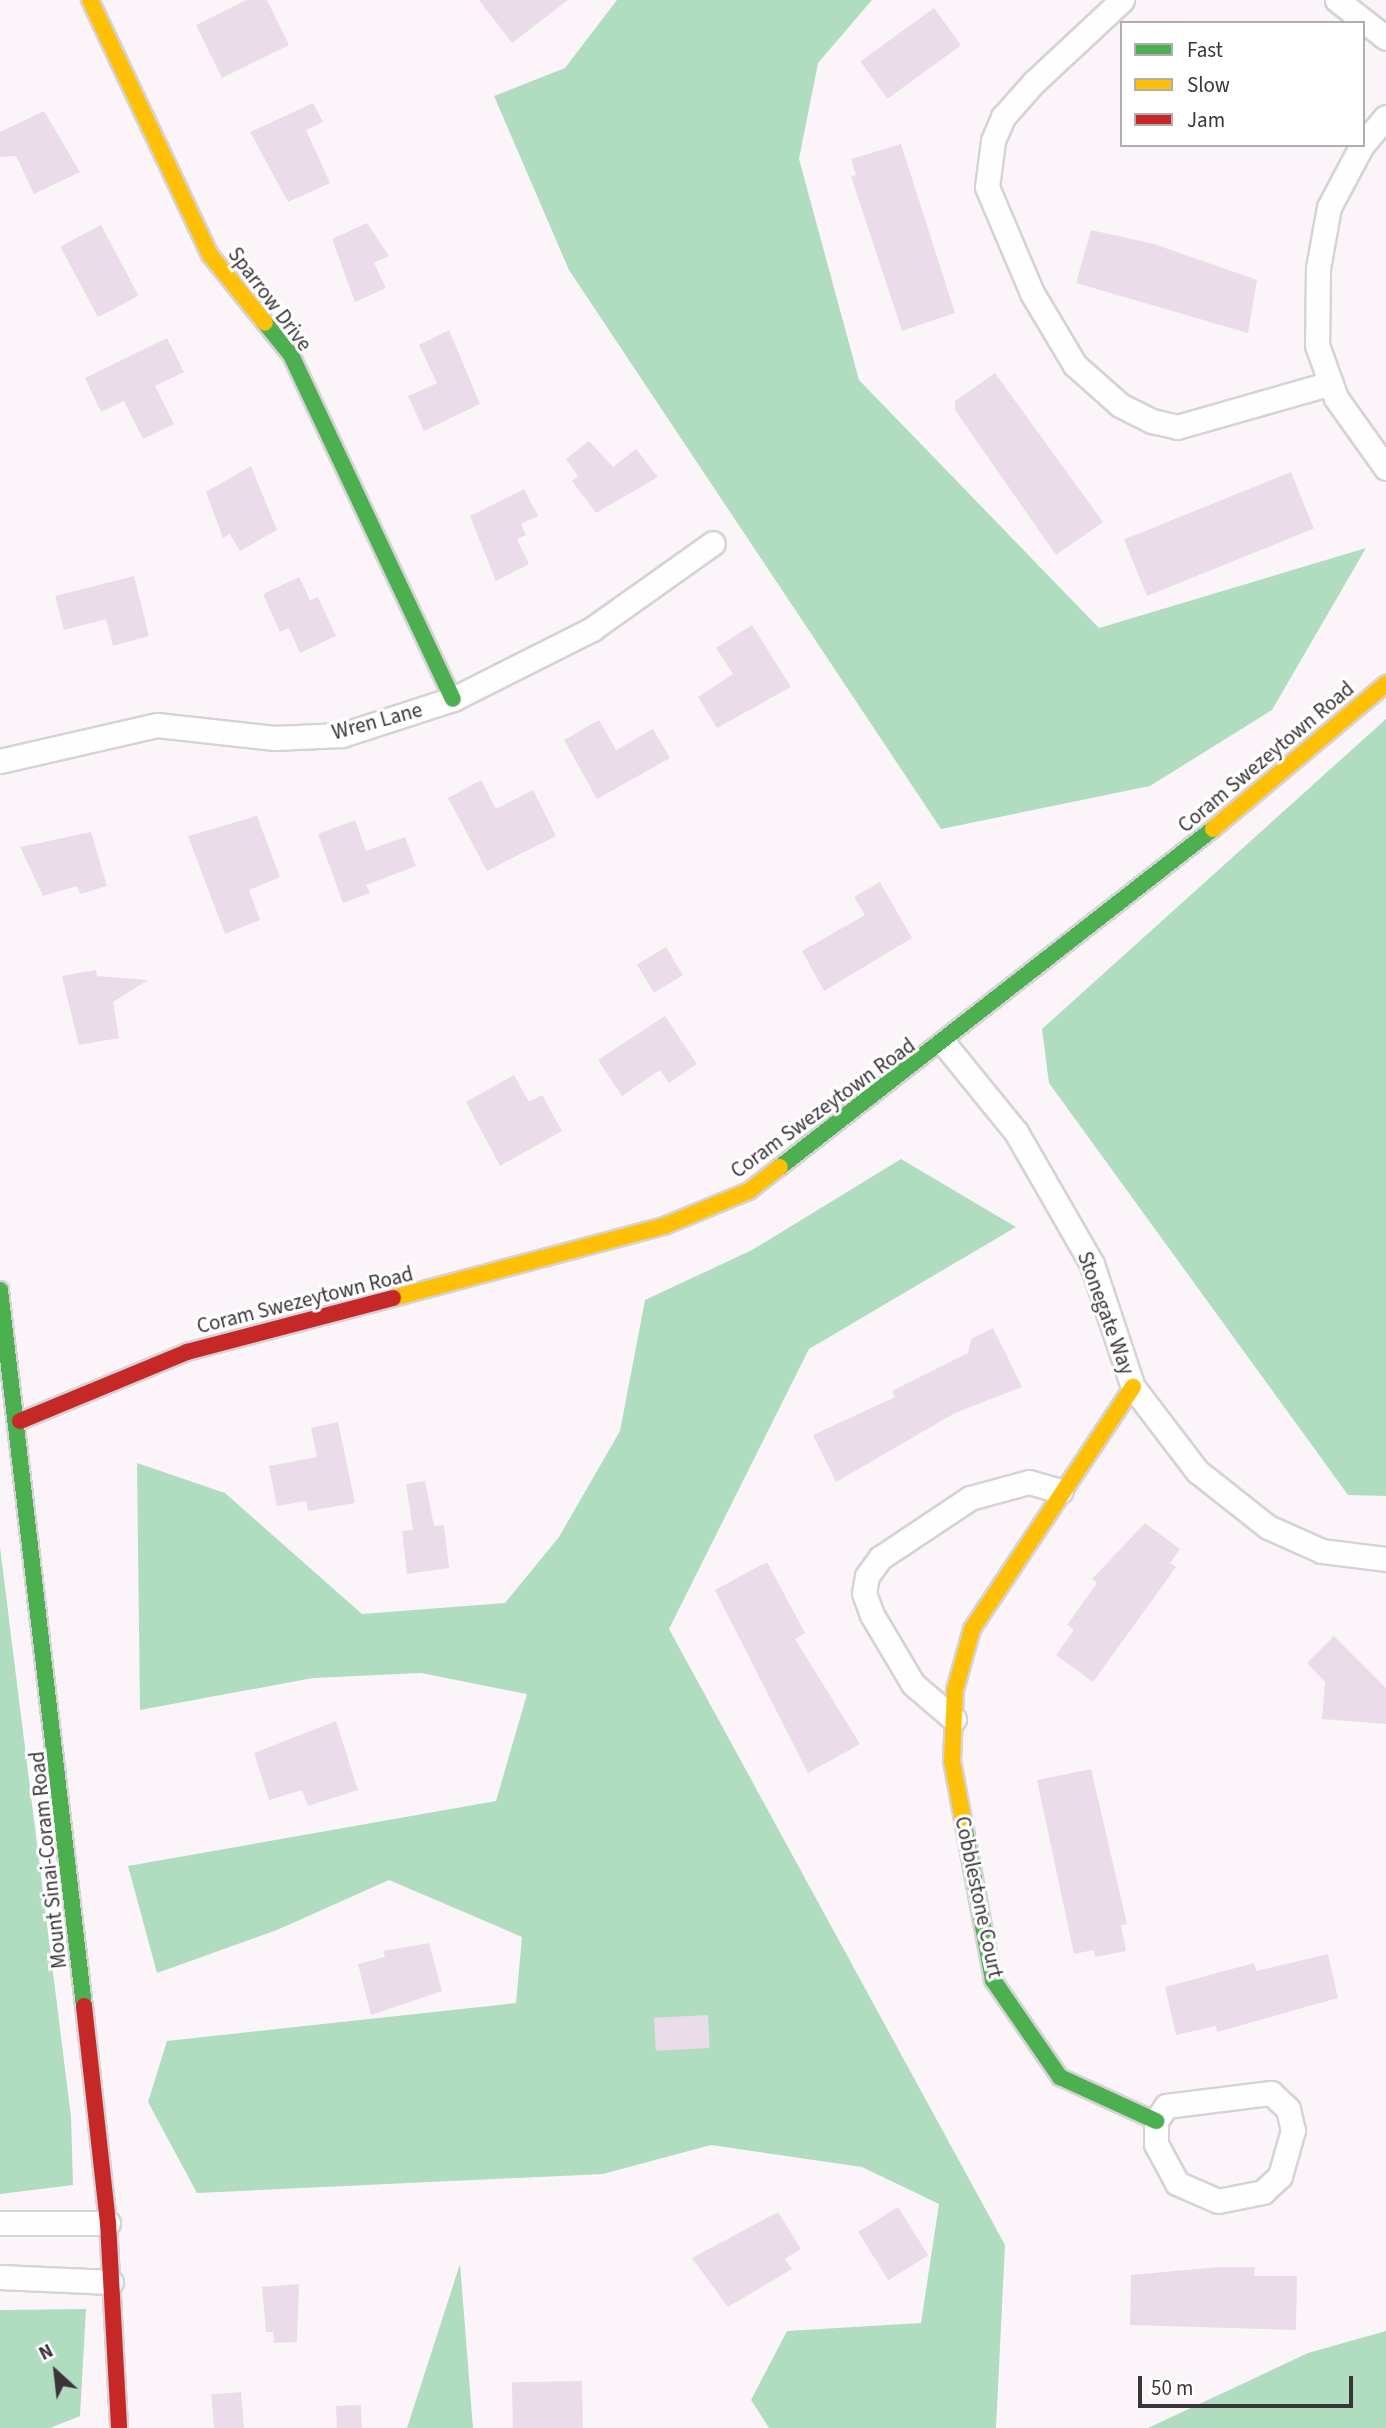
<!DOCTYPE html>
<style>
body{margin:0}
#map{position:relative;width:1386px;height:2428px;overflow:hidden;background:#fbf5fa;font-family:"Source Sans 3",sans-serif}
div>[style]{position:absolute}
[style*='--x']{left:calc(var(--x)*1px);top:calc(var(--y)*1px);width:calc(var(--w)*1px);rotate:calc(var(--a)*1deg)}
.forest>*{inset:0;background:#b0dcc0}
.building>*{inset:0;background:#eadde9;transform-origin:0 0}
.roads{filter:drop-shadow(2px 0 #d6d2d5) drop-shadow(-2px 0 #d6d2d5) drop-shadow(0 2px #d6d2d5) drop-shadow(0 -2px #d6d2d5)}
.street>*{height:23px;margin:-11.5px;padding:0 11.5px;transform-origin:11.5px;border-radius:11.5px;background:#fefefe}
.fast>*{height:16px;margin:-8px;padding:0 8px;transform-origin:8px;border-radius:8px;background:#4caf50}
.slow>*{height:16px;margin:-8px;padding:0 8px;transform-origin:8px;border-radius:8px;background:#ffc107}
.jam>*{height:16px;margin:-8px;padding:0 8px;transform-origin:8px;border-radius:8px;background:#c62828}
span{translate:-50% -50%;white-space:nowrap;text-align:center;line-height:1.15;-webkit-text-stroke:6px #fff;paint-order:stroke}
.street-label{font-size:21px;color:#393539}
.legend{position:absolute;left:1120px;top:21px;width:245px;height:126px;box-sizing:border-box;background:#fff;border:2px solid #b0aeb0;margin:0;padding:9px 12px;list-style:none;font-size:21px;color:#393539}
.legend li{display:flex;align-items:center;gap:14px;height:35px}
.legend b{width:35px;border:2px solid #b0aeb0}
.north{position:absolute;left:21px;top:2337px;width:70px;height:70px;-webkit-text-stroke:5px #fff;paint-order:stroke;rotate:333deg;font-size:19px;font-weight:700;line-height:28px;text-align:center;color:#393539}
.north::after{content:'';display:block;margin:auto;width:24px;height:32px;background:#393539;clip-path:polygon(50% 0,100% 100%,50% 72%,0 100%)}
.scale{position:absolute;left:1138px;top:2376px;width:215px;height:32px;box-sizing:border-box;border:4px solid #393539;border-top:0;padding-left:9px;font-size:21px;line-height:24px;white-space:nowrap;color:#393539;-webkit-text-stroke:5px #fff;paint-order:stroke}
</style>
<div id="map">
<div class="forest">
<i style="clip-path:polygon(617px 0,872px 0,818px 63px,799px 159px,859px 380px,1099px 628px,1366px 548px,1272px 710px,1150px 786px,941px 829px,569px 270px,494px 96px,565px 68px)"></i>
<i style="clip-path:polygon(1386px 719px,1386px 1496px,1348px 1495px,1049px 1083px,1042px 1029px)"></i>
<i style="clip-path:polygon(901px 1159px,1016px 1227px,809px 1349px,669px 1629px,1005px 2245px,996px 2428px,769px 2428px,751px 2400px,787px 2331px,921px 2323px,939px 2204px,862px 2167px,711px 2145px,603px 2174px,197px 2193px,148px 2102px,167px 2041px,516px 2003px,522px 1937px,389px 1880px,277px 1930px,157px 1973px,128px 1866px,496px 1801px,527px 1694px,421px 1673px,313px 1678px,140px 1710px,137px 1463px,225px 1493px,362px 1614px,505px 1603px,559px 1537px,620px 1431px,645px 1300px,752px 1250px)"></i>
<i style="clip-path:polygon(0 1547px,71px 2117px,73px 2185px,0 2194px)"></i>
<i style="clip-path:polygon(460px 2264px,473px 2428px,407px 2428px)"></i>
<i style="clip-path:polygon(86px 2309px,80px 2416px,50px 2428px,0 2428px,0 2310px)"></i>
<i style="clip-path:polygon(1386px 2331px,1386px 2428px,1148px 2428px,1308px 2353px)"></i>
</div>
<div class="building">
<i style="clip-path:polygon(246px 0,267px 0,289px 45px,222px 78px,196px 25px)"></i>
<i style="clip-path:polygon(479px 0,568px 0,512px 43px)"></i>
<i style="left:934px;top:8px;width:46px;height:91px;rotate:54deg"></i>
<i style="clip-path:polygon(313px 103px,323px 122px,306px 130px,330px 183px,288px 202px,250px 132px)"></i>
<i style="clip-path:polygon(44px 111px,80px 172px,34px 194px,16px 156px,0 157px,0 132px)"></i>
<i style="clip-path:polygon(901px 144px,955px 313px,902px 331px,851px 176px,856px 175px,851px 159px)"></i>
<i style="clip-path:polygon(367px 223px,389px 256px,374px 263px,386px 288px,355px 302px,332px 239px)"></i>
<i style="left:101px;top:225px;width:80px;height:46px;rotate:62deg"></i>
<i style="clip-path:polygon(1091px 230px,1154px 244px,1257px 280px,1248px 333px,1076px 283px)"></i>
<i style="clip-path:polygon(449px 330px,480px 404px,424px 431px,408px 396px,437px 383px,419px 345px)"></i>
<i style="clip-path:polygon(167px 338px,184px 372px,155px 386px,174px 424px,143px 439px,124px 401px,101px 412px,85px 378px)"></i>
<i style="clip-path:polygon(995px 373px,1103px 522px,1056px 555px,955px 410px,955px 401px)"></i>
<i style="clip-path:polygon(589px 441px,613px 467px,636px 449px,658px 477px,596px 513px,572px 481px,578px 476px,566px 459px)"></i>
<i style="clip-path:polygon(251px 466px,277px 530px,240px 551px,230px 534px,223px 538px,206px 492px)"></i>
<i style="left:1291px;top:472px;width:61px;height:180px;rotate:68deg"></i>
<i style="clip-path:polygon(524px 489px,538px 516px,521px 524px,526px 535px,517px 539px,529px 564px,496px 581px,470px 516px)"></i>
<i style="clip-path:polygon(134px 576px,149px 636px,113px 646px,106px 619px,64px 630px,55px 596px)"></i>
<i style="clip-path:polygon(299px 577px,310px 600px,318px 597px,336px 636px,300px 653px,289px 628px,280px 632px,263px 594px)"></i>
<i style="clip-path:polygon(752px 625px,791px 687px,717px 728px,698px 697px,733px 674px,716px 648px)"></i>
<i style="clip-path:polygon(599px 720px,616px 750px,653px 729px,670px 758px,597px 799px,564px 740px)"></i>
<i style="clip-path:polygon(481px 780px,496px 809px,533px 790px,556px 836px,487px 871px,448px 798px)"></i>
<i style="clip-path:polygon(257px 816px,280px 877px,249px 890px,260px 920px,225px 934px,188px 836px)"></i>
<i style="clip-path:polygon(355px 820px,366px 851px,405px 837px,416px 866px,366px 885px,370px 893px,343px 903px,318px 834px)"></i>
<i style="clip-path:polygon(91px 832px,107px 886px,80px 894px,77px 886px,43px 896px,20px 847px)"></i>
<i style="clip-path:polygon(880px 882px,912px 938px,824px 991px,802px 951px,865px 915px,854px 897px)"></i>
<i style="left:666px;top:947px;width:33px;height:34px;rotate:59deg"></i>
<i style="clip-path:polygon(96px 970px,97px 976px,148px 980px,113px 1002px,119px 1038px,79px 1045px,62px 976px)"></i>
<i style="clip-path:polygon(665px 1016px,697px 1064px,669px 1083px,660px 1070px,622px 1096px,598px 1060px)"></i>
<i style="clip-path:polygon(514px 1075px,529px 1102px,542px 1095px,562px 1131px,500px 1166px,466px 1102px)"></i>
<i style="clip-path:polygon(993px 1328px,1022px 1387px,955px 1413px,836px 1482px,813px 1435px,895px 1397px,892px 1391px,968px 1353px,971px 1339px)"></i>
<i style="clip-path:polygon(338px 1422px,355px 1503px,308px 1511px,306px 1501px,277px 1506px,269px 1466px,317px 1457px,311px 1428px)"></i>
<i style="clip-path:polygon(425px 1481px,434px 1526px,444px 1525px,449px 1568px,407px 1574px,402px 1531px,413px 1530px,406px 1484px)"></i>
<i style="clip-path:polygon(1145px 1523px,1180px 1549px,1170px 1563px,1176px 1567px,1093px 1682px,1056px 1655px,1074px 1630px,1067px 1625px,1097px 1583px,1092px 1579px)"></i>
<i style="clip-path:polygon(767px 1562px,805px 1633px,795px 1639px,860px 1744px,808px 1773px,715px 1590px)"></i>
<i style="clip-path:polygon(1334px 1636px,1386px 1688px,1386px 1724px,1322px 1719px,1325px 1682px,1307px 1663px)"></i>
<i style="clip-path:polygon(336px 1721px,358px 1790px,308px 1806px,302px 1790px,269px 1800px,254px 1753px)"></i>
<i style="clip-path:polygon(1091px 1769px,1127px 1924px,1121px 1925px,1126px 1951px,1095px 1957px,1094px 1950px,1074px 1954px,1037px 1780px)"></i>
<i style="clip-path:polygon(429px 1943px,442px 1991px,371px 2015px,358px 1964px,385px 1957px,383px 1951px)"></i>
<i style="clip-path:polygon(1328px 1954px,1338px 1998px,1217px 2032px,1216px 2026px,1176px 2035px,1165px 1987px,1254px 1963px,1256px 1971px)"></i>
<i style="left:708px;top:2015px;width:33px;height:54px;rotate:87deg"></i>
<i style="left:898px;top:2207px;width:57px;height:47px;rotate:58deg"></i>
<i style="clip-path:polygon(778px 2212px,801px 2249px,785px 2259px,792px 2269px,728px 2307px,692px 2258px)"></i>
<i style="clip-path:polygon(1219px 2267px,1255px 2267px,1254px 2276px,1297px 2276px,1296px 2330px,1130px 2325px,1131px 2275px)"></i>
<i style="clip-path:polygon(299px 2284px,297px 2342px,274px 2343px,273px 2332px,266px 2332px,262px 2287px)"></i>
<i style="left:582px;top:2381px;width:47px;height:70px;rotate:89deg"></i>
<i style="left:241px;top:2392px;width:36px;height:30px;rotate:85deg"></i>
<i style="left:361px;top:2405px;width:23px;height:25px;rotate:88deg"></i>
</div>
<div class="roads">
<div class="street">
<i style="--x:1122;--y:0;--w:120;--a:137"></i>
<i style="--x:1034;--y:82;--w:47;--a:131.5"></i>
<i style="--x:1003;--y:117;--w:26;--a:113"></i>
<i style="--x:993;--y:141;--w:46;--a:97.4"></i>
<i style="--x:987;--y:187;--w:115;--a:67"></i>
<i style="--x:1032;--y:293;--w:84;--a:59.2"></i>
<i style="--x:1075;--y:365;--w:60;--a:41.6"></i>
<i style="--x:1120;--y:405;--w:36;--a:27"></i>
<i style="--x:1152;--y:421;--w:26;--a:13"></i>
<i style="--x:1177;--y:427;--w:160;--a:-15.9"></i>
<i style="--x:1337;--y:0;--w:62;--a:37.8"></i>
<i style="--x:1363;--y:144;--w:35;--a:-50"></i>
<i style="--x:1362;--y:145;--w:70;--a:118"></i>
<i style="--x:1329;--y:207;--w:62;--a:100.2"></i>
<i style="--x:1318;--y:268;--w:77;--a:90.7"></i>
<i style="--x:1317;--y:345;--w:56;--a:70.3"></i>
<i style="--x:1336;--y:398;--w:86;--a:54.5"></i>
<i style="--x:0;--y:761;--w:161;--a:-12.9"></i>
<i style="--x:157;--y:725;--w:118;--a:6.3"></i>
<i style="--x:274;--y:738;--w:68;--a:-2.5"></i>
<i style="--x:342;--y:735;--w:117;--a:-18"></i>
<i style="--x:453;--y:699;--w:156;--a:-26.7"></i>
<i style="--x:592;--y:629;--w:148;--a:-35.4"></i>
<i style="--x:946;--y:1046;--w:111;--a:50.9"></i>
<i style="--x:1016;--y:1132;--w:152;--a:60.1"></i>
<i style="--x:1092;--y:1264;--w:130;--a:71.6"></i>
<i style="--x:1133;--y:1387;--w:106;--a:52.7"></i>
<i style="--x:1197;--y:1471;--w:90;--a:38.3"></i>
<i style="--x:1268;--y:1527;--w:59;--a:24"></i>
<i style="--x:1322;--y:1551;--w:64;--a:7.1"></i>
<i style="--x:954;--y:1719;--w:54;--a:-139.5"></i>
<i style="--x:913;--y:1684;--w:80;--a:-120.7"></i>
<i style="--x:872;--y:1615;--w:23;--a:-110"></i>
<i style="--x:864;--y:1593;--w:17;--a:-80"></i>
<i style="--x:867;--y:1576;--w:22;--a:-54"></i>
<i style="--x:880;--y:1558;--w:108;--a:-33.7"></i>
<i style="--x:970;--y:1498;--w:61;--a:-15.2"></i>
<i style="--x:1029;--y:1482;--w:33;--a:16"></i>
<i style="--x:1271;--y:2093;--w:23;--a:43"></i>
<i style="--x:1288;--y:2109;--w:22;--a:77"></i>
<i style="--x:1293;--y:2130;--w:48;--a:105.8"></i>
<i style="--x:1280;--y:2176;--w:23;--a:137"></i>
<i style="--x:1263;--y:2192;--w:46;--a:168.7"></i>
<i style="--x:1218;--y:2201;--w:45;--a:-156.3"></i>
<i style="--x:1177;--y:2183;--w:44;--a:-118.3"></i>
<i style="--x:1156;--y:2144;--w:23;--a:-90"></i>
<i style="--x:1156;--y:2121;--w:18;--a:-56"></i>
<i style="--x:1166;--y:2106;--w:106;--a:-7.1"></i>
<i style="--x:0;--y:2223;--w:108;--a:0"></i>
<i style="--x:0;--y:2277;--w:111;--a:2.6"></i>
</div>
<div class="fast">
<i style="--x:265;--y:323;--w:41;--a:50.9"></i>
<i style="--x:291;--y:355;--w:380;--a:64.8"></i>
<i style="--x:780;--y:1167;--w:549;--a:-37.98"></i>
<i style="--x:0;--y:1290;--w:721;--a:83.31"></i>
<i style="--x:964;--y:1825;--w:158;--a:79.4"></i>
<i style="--x:993;--y:1980;--w:118;--a:55.4"></i>
<i style="--x:1060;--y:2077;--w:106;--a:24.6"></i>
</div>
<div class="slow">
<i style="--x:90;--y:0;--w:282;--a:64.8"></i>
<i style="--x:210;--y:255;--w:87;--a:51"></i>
<i style="--x:1213;--y:829;--w:226;--a:-40"></i>
<i style="--x:393;--y:1298;--w:280;--a:-14.9"></i>
<i style="--x:664;--y:1226;--w:92;--a:-22.4"></i>
<i style="--x:749;--y:1191;--w:39;--a:-38"></i>
<i style="--x:964;--y:1825;--w:65;--a:-100.6"></i>
<i style="--x:952;--y:1761;--w:71;--a:-87.6"></i>
<i style="--x:955;--y:1690;--w:63;--a:-74.4"></i>
<i style="--x:972;--y:1629;--w:291;--a:-56.4"></i>
</div>
<div class="jam">
<i style="--x:20;--y:1421;--w:181;--a:-22.4"></i>
<i style="--x:187;--y:1352;--w:213;--a:-14.7"></i>
<i style="--x:84;--y:2006;--w:218;--a:83.7"></i>
<i style="--x:108;--y:2223;--w:205;--a:86.9"></i>
</div>
</div>
<div class="street-label">
<span style="left:270px;top:299px;rotate:53deg">Sparrow Drive</span>
<span style="left:377px;top:721px;rotate:-15deg">Wren Lane</span>
<span style="left:1266px;top:757px;rotate:-40deg">Coram Swezeytown Road</span>
<span style="left:823px;top:1108px;rotate:-36deg">Coram Swezeytown Road</span>
<span style="left:305px;top:1300px;rotate:-14deg">Coram Swezeytown Road</span>
<span style="left:1106px;top:1313px;rotate:70deg">Stonegate Way</span>
<span style="left:48px;top:1860px;rotate:-96deg">Mount Sinai-Coram Road</span>
<span style="left:979px;top:1897px;rotate:78deg">Cobblestone Court</span>
</div>
<ul class="legend">
<li><b style="height:9px;background:#4caf50"></b>Fast</li>
<li><b style="height:9px;background:#ffc107"></b>Slow</li>
<li><b style="height:9px;background:#c62828"></b>Jam</li>
</ul>
<div class="north">N</div>
<div class="scale">50 m</div>
</div>
